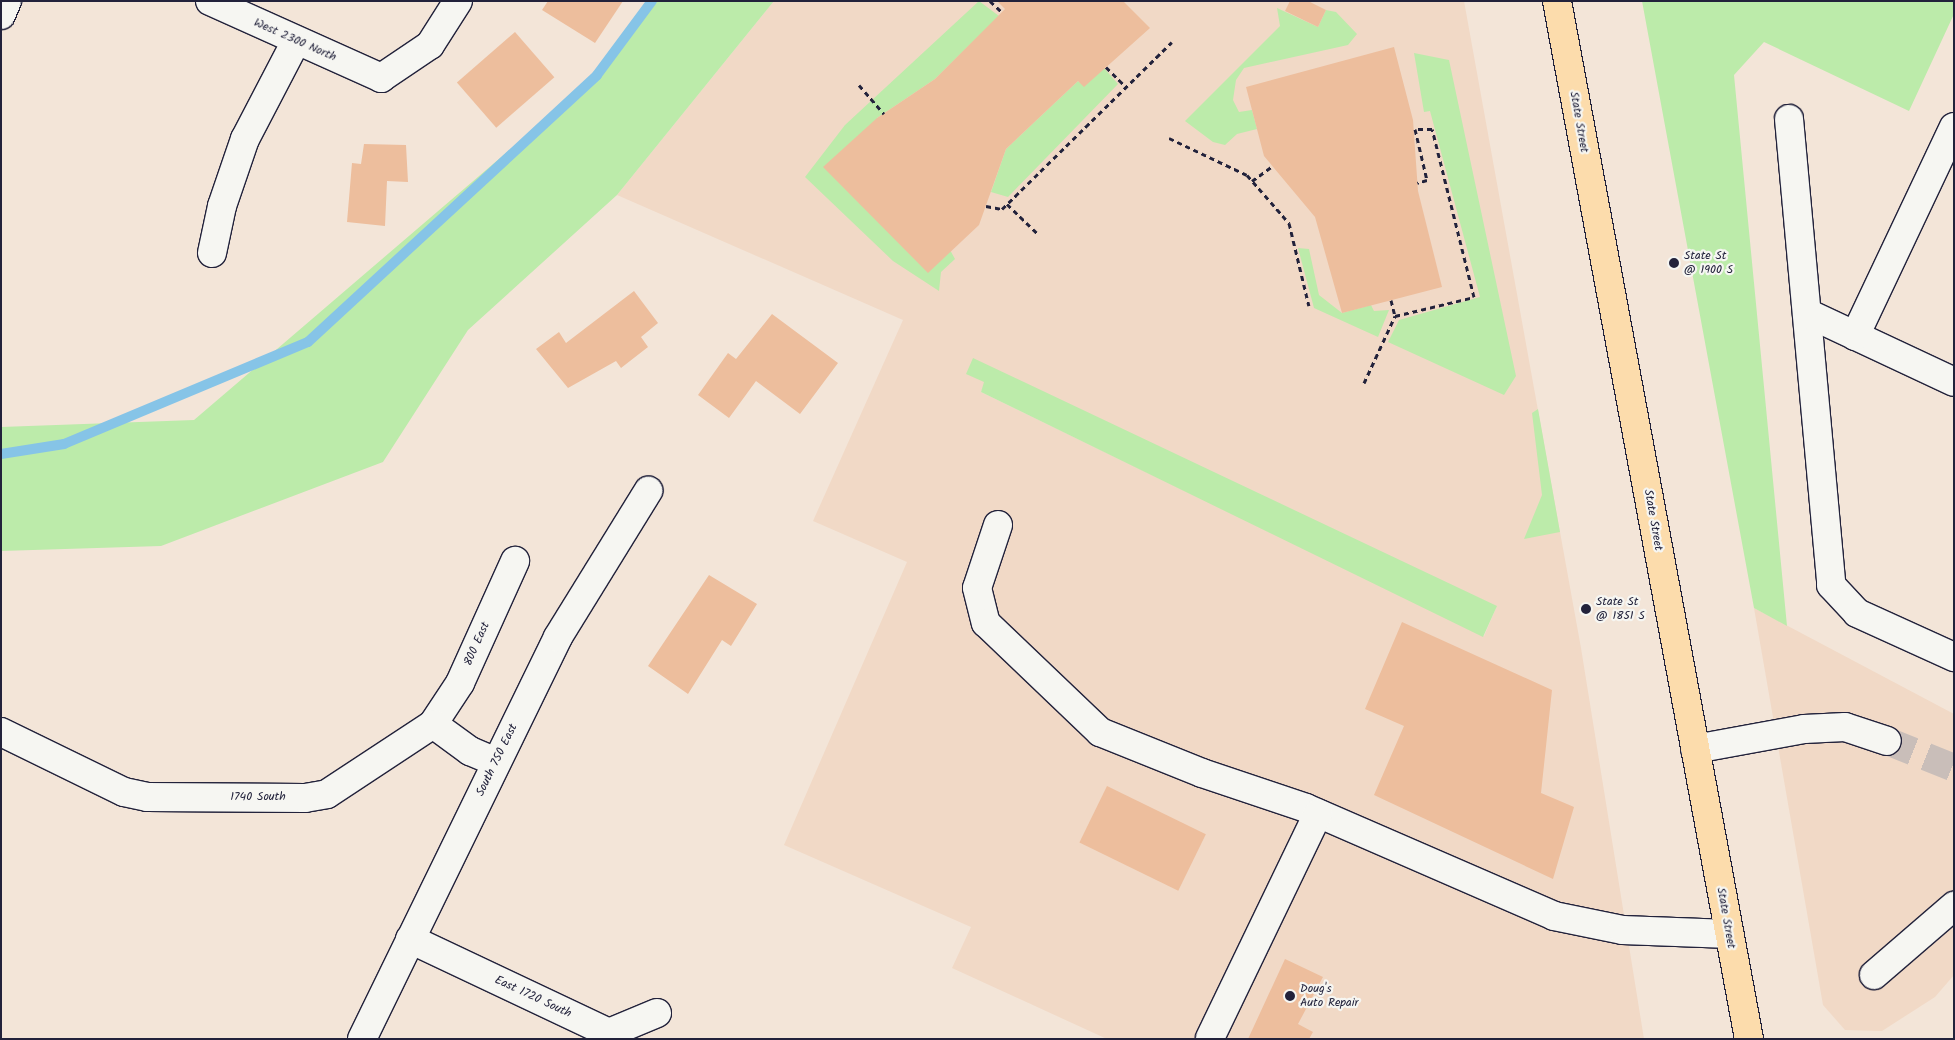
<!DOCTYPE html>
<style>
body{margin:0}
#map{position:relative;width:1955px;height:1040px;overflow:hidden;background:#f3e5d8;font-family:Kalam,sans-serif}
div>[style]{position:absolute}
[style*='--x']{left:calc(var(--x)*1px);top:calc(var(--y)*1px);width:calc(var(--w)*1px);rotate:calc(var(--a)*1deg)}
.built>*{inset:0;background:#f1d9c6}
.green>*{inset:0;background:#bcebaa}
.stream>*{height:10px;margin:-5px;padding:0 5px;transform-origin:5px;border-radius:5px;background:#86c4e7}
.building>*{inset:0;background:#edbe9d;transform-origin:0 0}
.minor-tunnel>*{height:28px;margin-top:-14px;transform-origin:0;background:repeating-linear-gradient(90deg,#c9beb9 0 28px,transparent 0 42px)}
.path>*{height:3px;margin-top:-1.5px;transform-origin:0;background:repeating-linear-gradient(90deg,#22223b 0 5px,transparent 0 9px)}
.roads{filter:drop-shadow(1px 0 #22223b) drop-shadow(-1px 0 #22223b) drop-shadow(0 1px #22223b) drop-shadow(0 -1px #22223b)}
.minor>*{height:28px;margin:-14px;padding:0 14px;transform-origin:14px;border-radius:14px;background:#f6f6f2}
.major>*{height:28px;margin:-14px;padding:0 14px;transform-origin:14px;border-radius:14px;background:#fcdcac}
.dots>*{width:14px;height:14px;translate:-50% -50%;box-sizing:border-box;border:2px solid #f6f6f2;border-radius:50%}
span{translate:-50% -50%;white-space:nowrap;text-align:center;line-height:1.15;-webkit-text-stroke:4.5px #f6f6f2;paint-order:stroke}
.street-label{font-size:12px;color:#22223b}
.poi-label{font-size:12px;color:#22223b}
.left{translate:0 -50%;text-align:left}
.frame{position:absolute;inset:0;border:2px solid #22223b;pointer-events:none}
</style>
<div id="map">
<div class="built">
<i style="clip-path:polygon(evenodd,774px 1px,1464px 1px,1581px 648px,1644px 1039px,1107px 1039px,952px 968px,971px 927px,784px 845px,907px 562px,813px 521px,903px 320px,617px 195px,774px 1px,985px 382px,1496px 608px,1484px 636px,981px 392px,985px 382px)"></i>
<i style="clip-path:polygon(1754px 608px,1954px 714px,1954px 975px,1935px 997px,1882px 1031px,1845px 1030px,1823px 1005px)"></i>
</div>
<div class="green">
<i style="clip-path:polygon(651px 1px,774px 1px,617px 195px,468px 330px,383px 462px,161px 546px,1px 551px,1px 427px,194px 420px,597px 75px)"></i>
<i style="clip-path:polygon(979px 1px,999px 16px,935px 79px,877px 118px,955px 259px,941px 272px,939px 291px,893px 261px,805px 177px,845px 125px)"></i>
<i style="clip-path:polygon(1642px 1px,1954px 1px,1954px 14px,1909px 111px,1764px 42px,1734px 75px,1787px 626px,1754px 608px)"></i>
<i style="clip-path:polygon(1277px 8px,1318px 27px,1326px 10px,1336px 12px,1357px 34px,1348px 45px,1244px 68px,1236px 80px,1233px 100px,1239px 112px,1252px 110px,1257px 129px,1237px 134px,1225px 145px,1213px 142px,1185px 121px,1280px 26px)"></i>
<i style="clip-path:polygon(1414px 53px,1449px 60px,1516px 376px,1504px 395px,1388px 342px,1399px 320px,1480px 297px,1430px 111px,1424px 112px)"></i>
<i style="clip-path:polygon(1104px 68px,1118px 84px,1008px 197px,991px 192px,1006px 149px,1078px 81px,1084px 86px)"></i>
<i style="clip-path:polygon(1298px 248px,1309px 249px,1319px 295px,1342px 313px,1371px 305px,1374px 311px,1389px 310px,1378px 337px,1314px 308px)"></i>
<i style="clip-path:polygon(973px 358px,1497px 606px,1483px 637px,981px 392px,984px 382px,966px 374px)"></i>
<i style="clip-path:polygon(1538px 409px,1560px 532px,1524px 539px,1542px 495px,1532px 413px)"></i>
</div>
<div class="stream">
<i style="--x:1;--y:454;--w:64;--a:-9"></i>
<i style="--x:64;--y:444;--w:264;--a:-22.7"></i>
<i style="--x:308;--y:342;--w:393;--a:-42.7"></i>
<i style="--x:597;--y:75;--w:92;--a:-53.4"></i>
</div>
<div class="building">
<i style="clip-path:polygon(548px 1px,623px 1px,595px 43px,542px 10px)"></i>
<i style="clip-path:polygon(997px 1px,1123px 1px,1150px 28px,1084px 87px,1078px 81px,1006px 149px,979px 225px,928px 273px,823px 167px,877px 118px,935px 79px,1005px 9px)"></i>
<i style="clip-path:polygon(1290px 1px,1308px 1px,1326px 10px,1318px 27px,1285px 11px)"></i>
<i style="left:515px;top:32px;width:60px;height:77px;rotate:49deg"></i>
<i style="clip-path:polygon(1394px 47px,1413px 120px,1418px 191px,1442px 287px,1342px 313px,1315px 217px,1264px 156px,1246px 87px)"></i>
<i style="clip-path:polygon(364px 144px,406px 145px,408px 182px,387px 181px,385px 226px,347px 222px,352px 163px,361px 164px)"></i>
<i style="clip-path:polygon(634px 291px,658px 323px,641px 337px,648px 347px,621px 368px,616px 361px,568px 388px,536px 349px,559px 332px,566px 343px)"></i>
<i style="clip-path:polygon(772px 314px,838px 363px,800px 414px,756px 381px,729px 418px,698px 395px,728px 353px,736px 359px)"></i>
<i style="clip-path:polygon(709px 575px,757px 604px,731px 646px,722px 640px,688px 694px,648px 666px)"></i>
<i style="clip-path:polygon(1402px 622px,1552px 690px,1541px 793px,1574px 807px,1553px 879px,1374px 795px,1404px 726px,1365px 709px)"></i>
<i style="left:1107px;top:786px;width:110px;height:63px;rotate:26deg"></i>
<i style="clip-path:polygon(1285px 959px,1323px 977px,1298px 1024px,1313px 1032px,1309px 1039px,1248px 1039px)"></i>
</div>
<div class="minor-tunnel">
<i style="--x:1887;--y:741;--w:72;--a:21.9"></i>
</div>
<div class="path">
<i style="--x:990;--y:1;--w:16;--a:43"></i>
<i style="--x:1106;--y:67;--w:28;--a:45"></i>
<i style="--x:859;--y:85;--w:38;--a:49"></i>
<i style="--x:1169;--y:138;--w:86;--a:25.4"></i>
<i style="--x:1247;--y:175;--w:64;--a:48.8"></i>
<i style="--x:1289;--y:223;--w:85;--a:76.5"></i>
<i style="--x:1252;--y:181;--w:26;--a:-36"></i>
<i style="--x:1007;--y:204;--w:43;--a:44.1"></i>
<i style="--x:986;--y:206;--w:16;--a:11"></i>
<i style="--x:1002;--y:209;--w:238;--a:-44.5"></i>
<i style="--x:1391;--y:300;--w:16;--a:76"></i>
<i style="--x:1364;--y:383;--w:74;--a:-65.2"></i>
<i style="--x:1395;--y:316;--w:81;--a:-13.5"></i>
<i style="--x:1474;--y:297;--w:173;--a:-104"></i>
<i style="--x:1432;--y:129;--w:17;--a:180"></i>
<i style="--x:1415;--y:129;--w:52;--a:76.8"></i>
<i style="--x:1427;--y:180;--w:10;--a:163"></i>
</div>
<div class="roads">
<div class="minor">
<i style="--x:210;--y:1;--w:188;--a:24.2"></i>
<i style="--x:381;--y:78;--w:59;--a:-34"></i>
<i style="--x:430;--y:45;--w:52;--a:-57.5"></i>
<i style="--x:1;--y:15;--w:15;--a:-67"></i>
<i style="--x:1789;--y:119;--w:468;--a:84.8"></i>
<i style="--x:1831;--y:585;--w:38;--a:47"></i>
<i style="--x:1857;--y:613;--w:107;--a:24.4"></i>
<i style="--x:212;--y:253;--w:48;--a:-78"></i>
<i style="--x:222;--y:206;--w:71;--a:-71.1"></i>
<i style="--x:245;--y:139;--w:110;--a:-62.5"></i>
<i style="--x:1807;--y:313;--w:162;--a:25.1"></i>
<i style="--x:1855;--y:336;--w:231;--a:-64.7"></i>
<i style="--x:998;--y:525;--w:66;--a:108.4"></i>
<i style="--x:977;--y:588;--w:36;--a:76"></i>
<i style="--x:986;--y:623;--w:158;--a:43.7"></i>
<i style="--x:1100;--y:732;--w:110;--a:21.9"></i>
<i style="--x:1202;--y:773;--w:110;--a:18.6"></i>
<i style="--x:1306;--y:808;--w:270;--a:23.5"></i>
<i style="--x:1554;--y:916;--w:70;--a:11.5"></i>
<i style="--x:1623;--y:930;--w:106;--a:2.2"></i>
<i style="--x:433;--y:724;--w:49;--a:-56.6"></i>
<i style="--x:460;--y:683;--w:134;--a:-65.7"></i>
<i style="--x:1;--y:732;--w:137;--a:26"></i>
<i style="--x:124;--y:792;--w:24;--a:12"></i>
<i style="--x:147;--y:797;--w:158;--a:0.4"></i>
<i style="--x:305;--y:798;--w:22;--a:-10"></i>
<i style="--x:327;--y:794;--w:127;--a:-33.4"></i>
<i style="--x:433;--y:724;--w:46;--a:36.1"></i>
<i style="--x:470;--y:751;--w:28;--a:23"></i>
<i style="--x:1695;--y:749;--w:111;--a:-10.4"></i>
<i style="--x:1804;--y:729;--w:41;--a:-2.8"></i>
<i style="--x:1845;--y:727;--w:44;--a:18.4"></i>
<i style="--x:410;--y:939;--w:220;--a:25.3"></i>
<i style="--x:609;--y:1033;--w:52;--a:-22.6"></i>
<i style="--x:1874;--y:975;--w:106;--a:-40.8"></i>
<i style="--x:1210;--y:1038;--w:249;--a:-64.3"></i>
<i style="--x:362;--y:1039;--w:447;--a:-64"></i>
<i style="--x:558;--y:637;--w:172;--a:-58.3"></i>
</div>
<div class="major">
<i style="--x:1557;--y:1;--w:1056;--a:79.52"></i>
</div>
</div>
<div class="dots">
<i style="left:1674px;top:263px;background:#22223b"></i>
<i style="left:1586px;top:609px;background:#22223b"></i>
<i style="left:1290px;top:996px;background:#22223b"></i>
</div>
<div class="street-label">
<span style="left:295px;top:40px;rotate:24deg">West 2300 North</span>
<span style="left:1579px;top:122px;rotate:80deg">State Street</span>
<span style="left:1653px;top:520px;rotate:80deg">State Street</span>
<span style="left:477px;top:644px;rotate:-66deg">800 East</span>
<span style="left:497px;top:760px;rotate:-64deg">South 750 East</span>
<span style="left:258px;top:797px">1740 South</span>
<span style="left:1726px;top:918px;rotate:80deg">State Street</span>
<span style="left:533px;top:997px;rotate:25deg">East 1720 South</span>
</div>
<div class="poi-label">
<span class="left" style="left:1684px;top:263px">State St<br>@ 1900 S</span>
<span class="left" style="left:1596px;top:609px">State St<br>@ 1851 S</span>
<span class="left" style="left:1300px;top:996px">Doug's<br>Auto Repair</span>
</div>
<div class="frame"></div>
</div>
